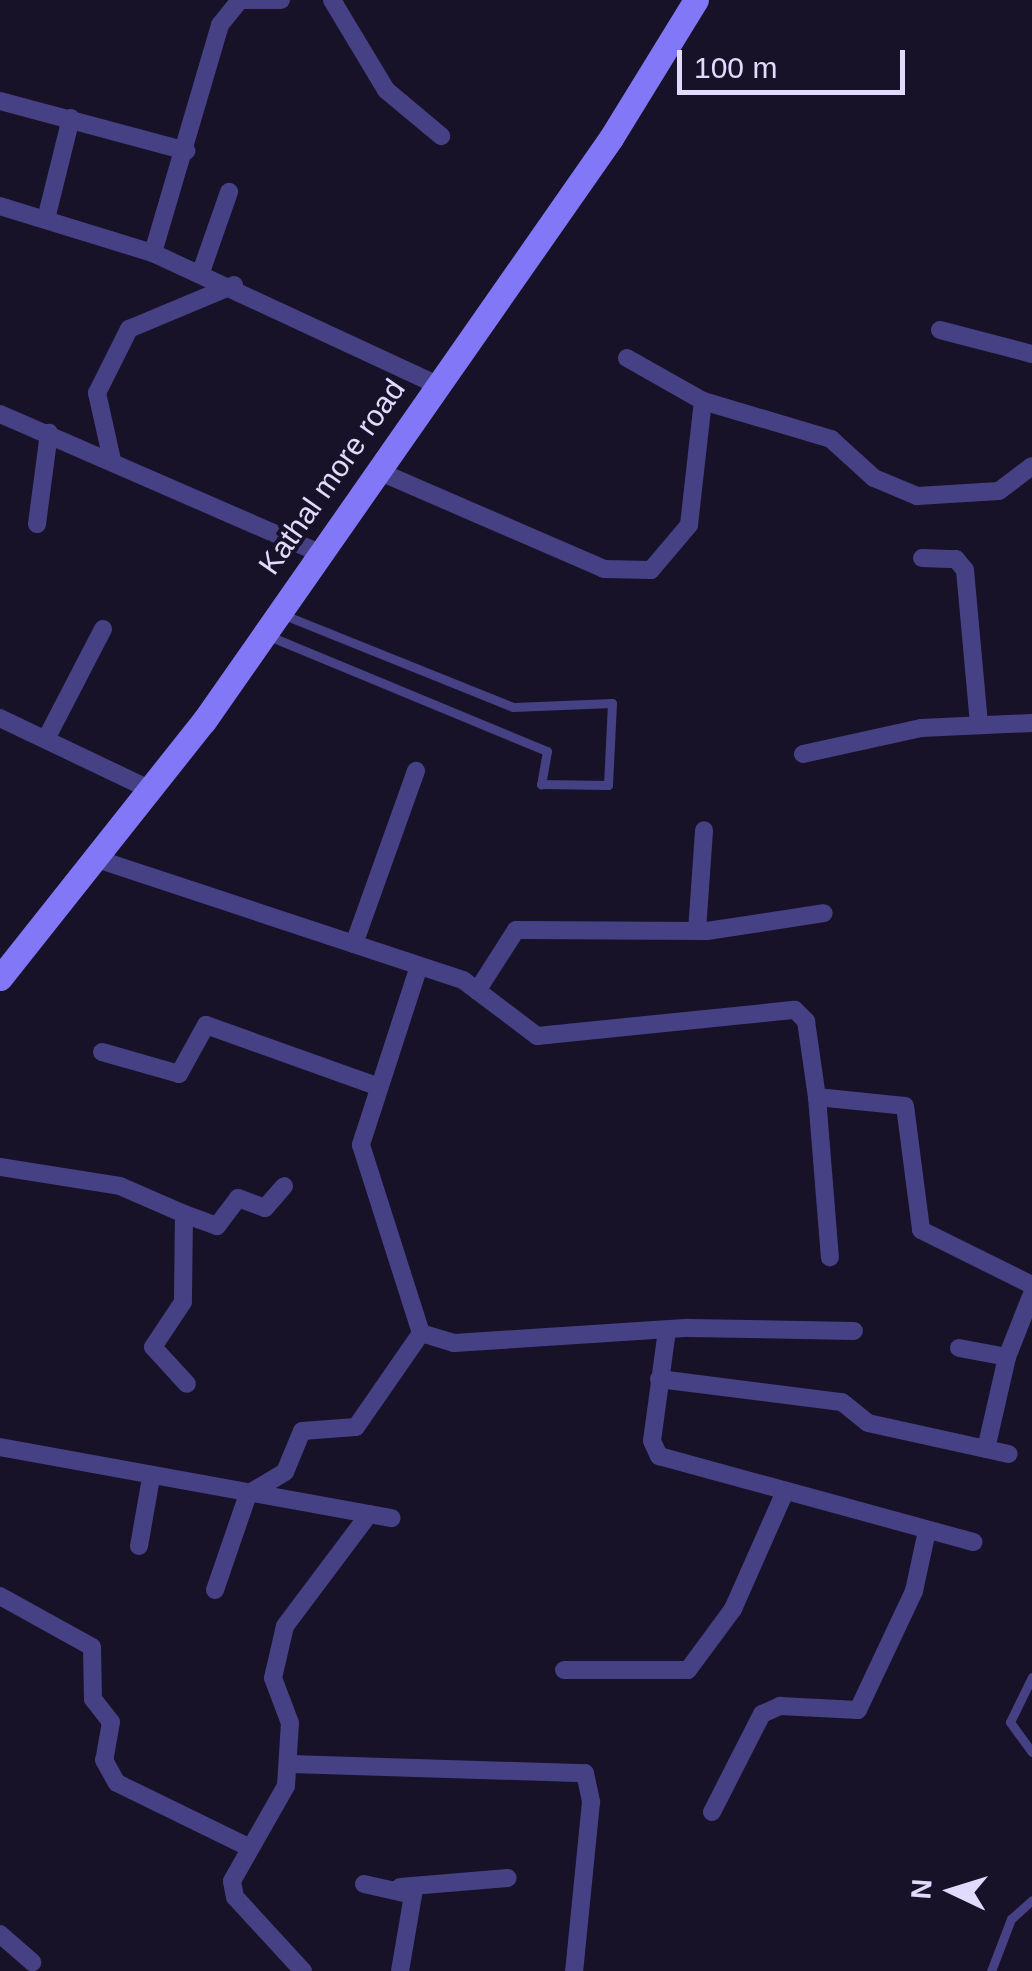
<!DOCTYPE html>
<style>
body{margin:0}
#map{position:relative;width:1032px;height:1971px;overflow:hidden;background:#171228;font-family:Arial,sans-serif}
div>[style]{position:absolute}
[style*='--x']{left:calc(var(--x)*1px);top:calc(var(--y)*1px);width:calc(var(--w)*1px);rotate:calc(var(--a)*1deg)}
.lane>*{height:9px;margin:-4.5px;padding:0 4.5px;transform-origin:4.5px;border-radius:4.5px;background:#464084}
.street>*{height:18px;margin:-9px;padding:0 9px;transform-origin:9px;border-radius:9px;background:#464084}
.secondary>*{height:25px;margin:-12.5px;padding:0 12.5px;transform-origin:12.5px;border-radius:12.5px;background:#8278f7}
span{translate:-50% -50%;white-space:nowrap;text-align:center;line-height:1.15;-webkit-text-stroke:8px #171228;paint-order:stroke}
.street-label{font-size:30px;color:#e1dbfd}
.north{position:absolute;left:902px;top:1841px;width:100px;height:100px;-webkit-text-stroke:8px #171228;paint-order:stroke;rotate:274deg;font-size:28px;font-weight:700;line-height:40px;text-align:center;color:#e1dbfd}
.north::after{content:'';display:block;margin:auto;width:35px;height:45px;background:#e1dbfd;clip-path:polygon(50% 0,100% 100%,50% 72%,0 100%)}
.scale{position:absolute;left:677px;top:50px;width:228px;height:45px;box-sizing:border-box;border:5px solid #e1dbfd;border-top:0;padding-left:12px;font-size:30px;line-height:35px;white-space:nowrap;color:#e1dbfd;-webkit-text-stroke:8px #171228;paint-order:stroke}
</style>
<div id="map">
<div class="lane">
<i style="--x:269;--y:636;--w:301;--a:22.5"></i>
<i style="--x:547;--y:751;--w:34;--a:100"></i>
<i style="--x:541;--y:784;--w:67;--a:0.9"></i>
<i style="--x:608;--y:785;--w:82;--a:-87.2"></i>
<i style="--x:612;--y:703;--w:99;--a:177.7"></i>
<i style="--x:513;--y:707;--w:247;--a:-158.1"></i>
<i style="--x:1032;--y:1677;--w:50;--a:116.1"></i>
<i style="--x:1010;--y:1722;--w:37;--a:54"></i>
<i style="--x:991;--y:1971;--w:56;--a:-69"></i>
<i style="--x:1011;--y:1919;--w:28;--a:-42"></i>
</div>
<div class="street">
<i style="--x:240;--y:0;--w:32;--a:129"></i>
<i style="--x:220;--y:25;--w:238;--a:106.4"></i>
<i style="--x:153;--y:253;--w:313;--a:24.9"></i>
<i style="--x:244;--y:0;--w:37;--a:0"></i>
<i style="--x:332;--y:0;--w:105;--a:59"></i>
<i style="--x:386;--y:90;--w:72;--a:39.9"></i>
<i style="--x:0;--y:101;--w:193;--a:15"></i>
<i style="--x:0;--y:206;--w:160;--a:17.1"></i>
<i style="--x:46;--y:219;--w:104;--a:-76.1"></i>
<i style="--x:201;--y:272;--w:85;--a:-70.7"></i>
<i style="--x:940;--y:330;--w:95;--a:14.6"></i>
<i style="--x:627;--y:358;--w:87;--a:29.5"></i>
<i style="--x:703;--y:401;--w:134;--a:16.5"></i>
<i style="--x:831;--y:439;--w:58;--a:42.2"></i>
<i style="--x:874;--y:478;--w:47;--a:22.7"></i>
<i style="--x:917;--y:496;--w:82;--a:-3.5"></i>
<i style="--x:999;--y:491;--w:41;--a:-37.1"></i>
<i style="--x:0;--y:414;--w:346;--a:23.5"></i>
<i style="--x:112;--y:460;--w:69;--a:-102.6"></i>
<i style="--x:97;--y:393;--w:72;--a:-63.4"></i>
<i style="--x:129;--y:329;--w:114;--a:-22.7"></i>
<i style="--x:378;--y:471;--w:246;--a:23.4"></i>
<i style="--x:604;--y:569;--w:47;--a:1.2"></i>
<i style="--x:651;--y:570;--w:59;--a:-49.8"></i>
<i style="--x:689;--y:525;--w:125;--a:-83.6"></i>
<i style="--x:37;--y:524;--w:92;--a:-82.5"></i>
<i style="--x:922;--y:558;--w:34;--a:2"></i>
<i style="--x:956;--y:559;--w:14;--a:51"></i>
<i style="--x:965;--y:570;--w:154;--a:84.8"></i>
<i style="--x:0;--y:718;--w:167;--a:25.5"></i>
<i style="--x:46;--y:739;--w:124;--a:-62.6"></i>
<i style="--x:803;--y:754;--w:121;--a:-12.4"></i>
<i style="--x:921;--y:728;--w:111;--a:-2.6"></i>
<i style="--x:94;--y:858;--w:389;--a:18.3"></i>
<i style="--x:463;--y:980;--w:93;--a:37.1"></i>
<i style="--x:537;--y:1036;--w:259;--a:-5.8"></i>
<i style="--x:795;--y:1010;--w:16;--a:45"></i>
<i style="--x:806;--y:1021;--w:77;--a:81.8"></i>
<i style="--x:817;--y:1097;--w:88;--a:5.8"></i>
<i style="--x:905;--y:1106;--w:125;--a:82.6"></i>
<i style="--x:921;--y:1230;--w:124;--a:26.4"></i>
<i style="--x:697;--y:931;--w:101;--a:-86"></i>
<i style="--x:354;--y:944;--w:184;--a:-70.3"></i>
<i style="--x:419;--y:966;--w:188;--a:108"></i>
<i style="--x:361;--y:1145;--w:197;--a:72.3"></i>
<i style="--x:421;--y:1333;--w:34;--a:17"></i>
<i style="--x:454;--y:1343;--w:235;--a:-3.7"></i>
<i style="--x:689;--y:1328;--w:165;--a:1"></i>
<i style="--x:477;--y:991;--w:72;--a:-57.4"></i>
<i style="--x:516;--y:930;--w:191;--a:0.3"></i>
<i style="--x:707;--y:931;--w:118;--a:-8.7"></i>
<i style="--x:102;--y:1052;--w:80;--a:15.9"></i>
<i style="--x:179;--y:1074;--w:56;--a:-61.1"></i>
<i style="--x:206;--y:1025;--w:181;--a:19.7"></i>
<i style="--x:817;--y:1097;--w:161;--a:85.4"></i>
<i style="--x:0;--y:1167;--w:121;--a:9"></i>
<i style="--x:120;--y:1186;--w:70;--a:23.6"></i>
<i style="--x:184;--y:1214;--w:88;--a:90.7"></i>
<i style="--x:183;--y:1302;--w:54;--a:123.7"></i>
<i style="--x:153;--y:1347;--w:50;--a:47.4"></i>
<i style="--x:184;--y:1214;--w:35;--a:20"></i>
<i style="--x:217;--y:1226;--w:35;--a:-53"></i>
<i style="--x:238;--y:1198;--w:29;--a:20"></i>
<i style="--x:265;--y:1208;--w:29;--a:-49"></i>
<i style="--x:667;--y:1330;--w:112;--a:97.7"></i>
<i style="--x:652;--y:1441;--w:17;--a:65"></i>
<i style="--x:659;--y:1456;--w:326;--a:15.3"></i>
<i style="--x:959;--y:1348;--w:49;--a:10.6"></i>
<i style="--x:1007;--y:1357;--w:68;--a:-68.4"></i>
<i style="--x:659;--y:1379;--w:184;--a:7.2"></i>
<i style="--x:842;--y:1402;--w:33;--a:39"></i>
<i style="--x:868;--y:1423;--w:144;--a:12.4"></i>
<i style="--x:0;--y:1447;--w:398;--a:10.3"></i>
<i style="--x:986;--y:1449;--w:94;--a:-77.1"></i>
<i style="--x:139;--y:1546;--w:69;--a:-80"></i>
<i style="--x:215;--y:1590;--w:102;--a:-71"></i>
<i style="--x:248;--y:1494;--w:43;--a:-30.7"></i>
<i style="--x:285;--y:1472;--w:44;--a:-67.5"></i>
<i style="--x:302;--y:1431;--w:54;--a:-4.2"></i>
<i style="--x:356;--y:1427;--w:114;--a:-55.3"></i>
<i style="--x:0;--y:1596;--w:105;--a:29"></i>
<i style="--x:92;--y:1647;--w:52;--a:88.9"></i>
<i style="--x:93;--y:1699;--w:29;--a:52"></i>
<i style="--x:111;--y:1722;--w:39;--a:100"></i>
<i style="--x:104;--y:1760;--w:26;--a:61"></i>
<i style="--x:117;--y:1783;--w:148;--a:26"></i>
<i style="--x:564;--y:1670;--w:124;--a:0"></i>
<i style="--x:688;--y:1670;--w:76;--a:-53.6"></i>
<i style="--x:733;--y:1609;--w:126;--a:-66.1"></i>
<i style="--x:291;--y:1764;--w:294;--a:1.8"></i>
<i style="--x:585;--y:1773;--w:30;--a:78"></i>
<i style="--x:591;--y:1802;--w:170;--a:95.7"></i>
<i style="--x:712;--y:1812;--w:110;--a:-63"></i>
<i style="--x:762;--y:1714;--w:20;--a:-24"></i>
<i style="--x:780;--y:1706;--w:78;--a:2.9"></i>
<i style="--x:858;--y:1710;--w:132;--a:-64.8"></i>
<i style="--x:914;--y:1591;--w:61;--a:-77.8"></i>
<i style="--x:364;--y:1884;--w:50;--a:12.7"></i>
<i style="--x:413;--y:1895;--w:77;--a:99.7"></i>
<i style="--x:400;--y:1887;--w:108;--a:-4.8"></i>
<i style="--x:0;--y:1934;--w:43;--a:41.2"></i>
<i style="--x:303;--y:1971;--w:100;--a:-132.6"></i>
<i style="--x:235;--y:1897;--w:16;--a:-101"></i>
<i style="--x:232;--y:1881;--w:109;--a:-60.4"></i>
<i style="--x:286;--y:1786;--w:63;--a:-86.4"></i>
<i style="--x:290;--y:1723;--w:48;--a:-110.7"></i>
<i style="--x:273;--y:1678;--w:53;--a:-77"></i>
<i style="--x:285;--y:1626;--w:140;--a:-53.1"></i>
</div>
<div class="secondary">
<i style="--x:0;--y:978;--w:328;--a:-51.6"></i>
<i style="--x:204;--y:721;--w:711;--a:-55.08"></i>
<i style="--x:611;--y:138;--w:162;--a:-58.4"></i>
</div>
<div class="street-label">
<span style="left:332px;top:477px;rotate:-55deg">Kathal more road</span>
</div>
<div class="north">N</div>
<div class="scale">100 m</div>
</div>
